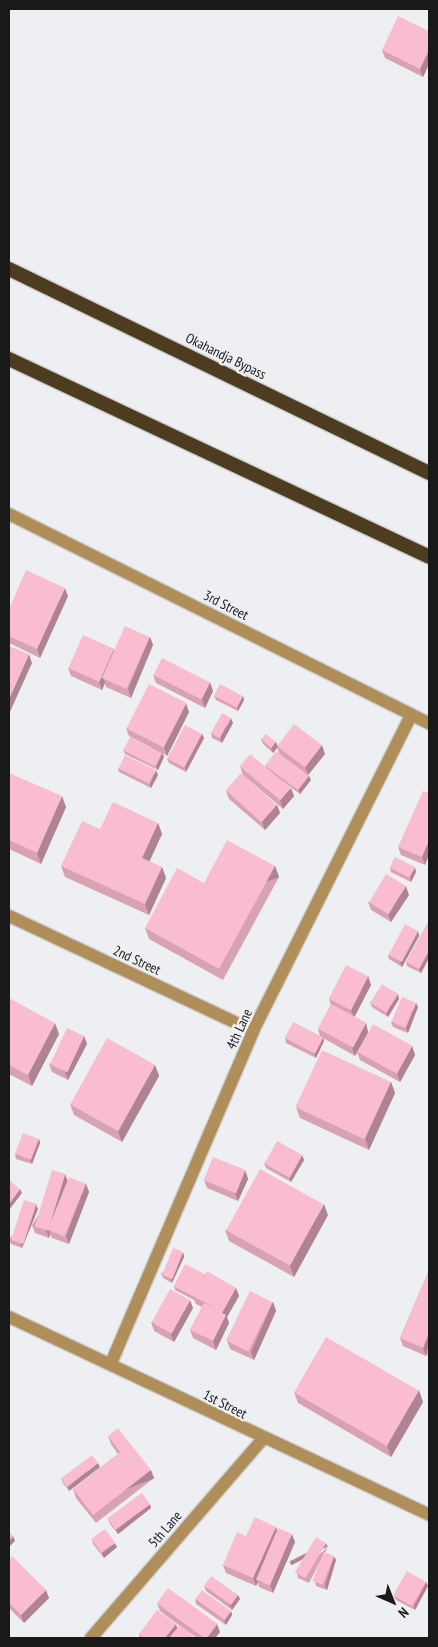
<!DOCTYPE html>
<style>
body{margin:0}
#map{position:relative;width:438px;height:1647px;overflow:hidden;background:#eeeff2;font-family:"PT Sans Narrow",sans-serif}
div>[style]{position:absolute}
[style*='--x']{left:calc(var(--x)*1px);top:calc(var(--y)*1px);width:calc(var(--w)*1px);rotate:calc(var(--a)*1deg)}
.roads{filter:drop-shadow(1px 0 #cccdcf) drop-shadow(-1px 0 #cccdcf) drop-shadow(0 1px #cccdcf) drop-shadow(0 -1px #cccdcf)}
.minor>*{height:12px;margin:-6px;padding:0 6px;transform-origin:6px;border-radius:6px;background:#b08e59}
.trunk>*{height:14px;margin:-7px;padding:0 7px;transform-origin:7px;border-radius:7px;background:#4e3c20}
.wall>*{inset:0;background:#d7a3b3}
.shaded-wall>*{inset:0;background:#af8492;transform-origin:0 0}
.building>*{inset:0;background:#fabdd0;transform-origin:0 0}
span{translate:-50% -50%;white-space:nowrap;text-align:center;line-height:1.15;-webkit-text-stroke:5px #eeeff2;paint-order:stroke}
.street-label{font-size:14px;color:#19191a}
.frame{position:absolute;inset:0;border:10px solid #19191a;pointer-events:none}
.north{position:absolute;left:368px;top:1577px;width:50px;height:50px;-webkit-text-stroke:4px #eeeff2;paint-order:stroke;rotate:136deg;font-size:14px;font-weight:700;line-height:20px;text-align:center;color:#19191a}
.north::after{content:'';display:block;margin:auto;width:18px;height:22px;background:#19191a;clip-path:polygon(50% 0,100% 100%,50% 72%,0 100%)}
</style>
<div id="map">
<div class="roads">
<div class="minor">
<i style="--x:9;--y:514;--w:469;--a:26.5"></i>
<i style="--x:9;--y:916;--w:270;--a:25.2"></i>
<i style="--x:9;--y:1317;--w:464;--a:25.2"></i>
<i style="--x:111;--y:1363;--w:361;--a:-66.8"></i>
<i style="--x:253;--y:1031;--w:353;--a:-63.4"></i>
<i style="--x:91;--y:1638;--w:263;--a:-49.2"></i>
</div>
<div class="trunk">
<i style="--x:9;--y:269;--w:467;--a:25.9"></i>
<i style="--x:9;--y:359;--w:464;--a:25.2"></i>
</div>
</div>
<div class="wall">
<i style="clip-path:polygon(429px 31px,429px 64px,423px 77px,385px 58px,382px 50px)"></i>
<i style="clip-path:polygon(68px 596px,40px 658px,9px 643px,9px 609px)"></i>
<i style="clip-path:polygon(150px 637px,153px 645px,131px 698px,106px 687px,105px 683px,102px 690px,71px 676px,68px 668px,115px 652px)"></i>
<i style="clip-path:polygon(153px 675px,213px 691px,205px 708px,156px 683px)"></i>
<i style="clip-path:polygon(214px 695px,243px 696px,244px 700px,238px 711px,216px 700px)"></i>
<i style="clip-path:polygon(189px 712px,167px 756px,163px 753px,164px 757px,158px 770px,125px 754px,123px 750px,152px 748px,129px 736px,126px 728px)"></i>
<i style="clip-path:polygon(233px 723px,222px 743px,212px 738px,211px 733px)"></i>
<i style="clip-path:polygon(202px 734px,204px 738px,186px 772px,169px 763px,167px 759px)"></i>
<i style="clip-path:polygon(261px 739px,276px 742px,277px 745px,325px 754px,308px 775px,311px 780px,300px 794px,281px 780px,294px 796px,283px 809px,243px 775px,240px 766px,266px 767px,265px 765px,279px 753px,277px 747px,273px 753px,263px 744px)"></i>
<i style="clip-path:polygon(118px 768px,158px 775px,151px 788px,119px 772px)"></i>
<i style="clip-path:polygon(9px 773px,66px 807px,41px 864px,9px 849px)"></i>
<i style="clip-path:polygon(226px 791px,277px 805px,280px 813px,265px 830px,229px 799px)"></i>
<i style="clip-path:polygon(429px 793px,425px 865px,401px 855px,398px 847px)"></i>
<i style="clip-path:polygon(158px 823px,162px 834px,149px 862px,162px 867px,166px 878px,149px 915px,65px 877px,61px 866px,100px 829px)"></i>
<i style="clip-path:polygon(275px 866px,279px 877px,223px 980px,149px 939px,145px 928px,204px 883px)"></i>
<i style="clip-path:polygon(390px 868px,416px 872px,411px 882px,391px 872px)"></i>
<i style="clip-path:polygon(409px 895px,391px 922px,371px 910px,368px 902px)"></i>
<i style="clip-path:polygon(429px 921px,429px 958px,421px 973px,407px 966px,406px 962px)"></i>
<i style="clip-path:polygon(418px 931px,419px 936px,402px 967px,389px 959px,388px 955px)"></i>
<i style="clip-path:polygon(368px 976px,371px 985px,354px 1017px,366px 1023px,368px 1032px,412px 1046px,415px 1055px,400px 1082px,360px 1060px,357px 1052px,355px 1056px,323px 1038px,324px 1041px,316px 1058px,286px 1043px,285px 1038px,320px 1036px,318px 1029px,331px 1005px,329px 999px)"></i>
<i style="clip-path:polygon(9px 998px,59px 1034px,32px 1086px,9px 1074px)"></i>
<i style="clip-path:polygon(399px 999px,388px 1017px,372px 1007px,370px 1002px)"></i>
<i style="clip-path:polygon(418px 1007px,408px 1033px,393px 1027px,391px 1022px)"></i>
<i style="clip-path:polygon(84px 1036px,87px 1044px,68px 1080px,52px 1072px,49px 1064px)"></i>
<i style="clip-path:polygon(155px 1065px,159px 1076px,122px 1142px,74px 1115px,70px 1104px)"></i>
<i style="clip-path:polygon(391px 1082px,395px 1093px,369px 1150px,300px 1118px,296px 1107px)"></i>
<i style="clip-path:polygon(39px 1139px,40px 1143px,32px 1164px,16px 1159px,15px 1154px)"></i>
<i style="clip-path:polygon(302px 1155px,304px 1160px,291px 1182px,266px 1168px,264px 1163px)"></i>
<i style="clip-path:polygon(245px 1170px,248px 1179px,238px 1201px,207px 1188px,204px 1180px)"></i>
<i style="clip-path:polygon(65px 1174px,67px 1180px,86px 1184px,89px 1192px,69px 1244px,52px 1238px,50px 1234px,49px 1238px,35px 1233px,32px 1225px)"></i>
<i style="clip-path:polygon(38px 1209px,22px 1248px,11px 1244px,9px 1239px)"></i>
<i style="clip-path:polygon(328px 1215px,294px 1277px,229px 1241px,225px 1230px)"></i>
<i style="clip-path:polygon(183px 1252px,184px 1257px,172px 1283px,163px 1278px,161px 1274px)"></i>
<i style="clip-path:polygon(429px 1270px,429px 1359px,427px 1353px,426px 1356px,403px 1346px,400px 1338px)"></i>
<i style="clip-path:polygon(205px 1274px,236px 1288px,239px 1296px,227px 1317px,229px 1323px,216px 1350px,193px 1338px,190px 1330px,202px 1307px,196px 1304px,194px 1300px,175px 1290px,174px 1286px)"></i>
<i style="clip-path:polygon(273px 1302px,276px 1311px,254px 1360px,230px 1349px,227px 1341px)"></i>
<i style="clip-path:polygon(193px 1308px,174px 1342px,154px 1331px,151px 1322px)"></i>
<i style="clip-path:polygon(294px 1392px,423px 1402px,391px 1457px,298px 1403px)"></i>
<i style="clip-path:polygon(108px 1436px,154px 1478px,96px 1523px,76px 1498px,73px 1489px,118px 1454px,111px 1444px)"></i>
<i style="clip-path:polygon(100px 1467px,69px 1491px,63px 1483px,61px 1479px)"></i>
<i style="clip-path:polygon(150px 1504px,151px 1508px,118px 1534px,110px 1524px,108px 1519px)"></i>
<i style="clip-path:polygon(277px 1530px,295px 1542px,273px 1593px,259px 1587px,258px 1582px,256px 1586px,226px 1573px,223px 1565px,246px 1536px)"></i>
<i style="clip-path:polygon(92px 1540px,117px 1547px,104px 1558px,93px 1544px)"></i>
<i style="clip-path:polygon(328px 1547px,325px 1553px,336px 1560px,327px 1590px,316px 1586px,315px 1582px,322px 1558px,309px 1583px,298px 1578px,297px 1573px)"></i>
<i style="clip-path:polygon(9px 1560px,49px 1598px,24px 1623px,9px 1608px)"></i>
<i style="clip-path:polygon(426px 1582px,428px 1586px,415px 1610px,396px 1600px,394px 1596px)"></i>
<i style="clip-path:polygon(204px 1586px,240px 1599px,232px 1610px,206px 1591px)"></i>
<i style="clip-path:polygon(195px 1599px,231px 1611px,232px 1615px,226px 1625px,196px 1604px)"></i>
<i style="clip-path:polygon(157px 1603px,220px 1632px,215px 1638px,197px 1638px,182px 1627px,195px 1638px,140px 1638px,139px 1634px,176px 1624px,177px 1628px,180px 1626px,160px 1611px)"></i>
</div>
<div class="shaded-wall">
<i style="clip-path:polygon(429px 50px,429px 64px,423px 77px,420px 69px)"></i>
<i style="clip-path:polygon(65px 588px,68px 596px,40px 658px,37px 649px)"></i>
<i style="clip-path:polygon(150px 637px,153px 645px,131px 698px,128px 689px)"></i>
<i style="clip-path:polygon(114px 649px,117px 657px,104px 679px,105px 683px,102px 690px,99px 682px)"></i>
<i style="clip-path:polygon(29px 654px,32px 663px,9px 714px,9px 699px)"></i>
<i style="clip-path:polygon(210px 682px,213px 691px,205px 708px,202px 699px)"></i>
<i style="clip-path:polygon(243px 696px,244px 700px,238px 711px,237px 707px)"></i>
<i style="clip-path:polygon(186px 703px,189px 712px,167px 756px,164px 747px)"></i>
<i style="clip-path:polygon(231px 718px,233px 723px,222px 743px,220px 738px)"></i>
<i style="clip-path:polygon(202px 734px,204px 738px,186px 772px,185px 767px)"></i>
<i style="clip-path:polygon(276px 742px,278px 747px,273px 753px,271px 748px)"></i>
<i style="clip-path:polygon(322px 745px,325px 754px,308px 775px,305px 767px)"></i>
<i style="clip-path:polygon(162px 753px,164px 757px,158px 770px,156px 766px)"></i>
<i style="clip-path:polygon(156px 770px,158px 775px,151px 788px,150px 784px)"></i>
<i style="clip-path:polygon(309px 776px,311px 780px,300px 794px,298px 790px)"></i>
<i style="clip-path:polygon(291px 788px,294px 796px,283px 809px,280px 800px)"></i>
<i style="clip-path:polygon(62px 796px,66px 807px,41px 864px,37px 853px)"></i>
<i style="clip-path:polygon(277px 805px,280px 813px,265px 830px,262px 822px)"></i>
<i style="clip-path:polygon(158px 823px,162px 834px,146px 869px,142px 858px)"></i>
<i style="clip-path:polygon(429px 840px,429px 855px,425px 865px,422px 857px)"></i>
<i style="left:275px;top:866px;width:12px;height:117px;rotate:70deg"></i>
<i style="clip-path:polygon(162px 867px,166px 878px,149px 915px,145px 904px)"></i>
<i style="clip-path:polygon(415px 867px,416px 872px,411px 882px,410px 877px)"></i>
<i style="clip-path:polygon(406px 886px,409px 895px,391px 922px,388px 914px)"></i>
<i style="clip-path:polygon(418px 931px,419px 936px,402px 967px,400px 962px)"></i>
<i style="clip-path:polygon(429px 951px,429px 958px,421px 973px,419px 969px)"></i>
<i style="clip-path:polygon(368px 976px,371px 985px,354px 1018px,351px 1010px)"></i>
<i style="clip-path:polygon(398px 994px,399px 999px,388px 1017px,386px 1012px)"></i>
<i style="clip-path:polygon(416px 1003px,418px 1007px,408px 1033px,406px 1028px)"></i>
<i style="clip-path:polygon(55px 1023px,59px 1034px,32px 1086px,28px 1075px)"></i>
<i style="clip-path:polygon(366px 1023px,368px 1032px,355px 1056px,352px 1048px)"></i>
<i style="clip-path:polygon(84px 1036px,87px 1044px,68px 1080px,65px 1072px)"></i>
<i style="clip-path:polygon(323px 1037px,324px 1041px,316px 1058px,314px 1053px)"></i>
<i style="clip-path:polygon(412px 1046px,415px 1055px,400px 1082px,397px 1074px)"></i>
<i style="clip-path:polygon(155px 1065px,159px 1076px,122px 1142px,118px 1131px)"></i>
<i style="clip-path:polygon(391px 1082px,395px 1093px,369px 1150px,365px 1139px)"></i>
<i style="clip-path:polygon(39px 1139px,40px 1143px,32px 1164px,30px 1160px)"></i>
<i style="clip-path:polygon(302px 1155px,304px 1160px,291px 1182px,289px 1177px)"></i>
<i style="clip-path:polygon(245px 1170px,248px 1179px,238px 1201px,235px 1193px)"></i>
<i style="clip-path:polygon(65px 1174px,68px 1182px,49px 1230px,50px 1234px,49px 1238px,46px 1230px)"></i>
<i style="clip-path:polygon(86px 1184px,89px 1192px,69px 1244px,66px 1236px)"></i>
<i style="clip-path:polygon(20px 1189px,22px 1193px,9px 1210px,9px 1204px)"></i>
<i style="clip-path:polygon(36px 1204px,38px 1209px,22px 1248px,21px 1244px)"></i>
<i style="clip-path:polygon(324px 1204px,328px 1215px,294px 1277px,290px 1266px)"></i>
<i style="clip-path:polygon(183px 1252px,184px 1257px,172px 1283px,171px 1278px)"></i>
<i style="clip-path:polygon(236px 1288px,239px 1296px,227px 1317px,229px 1323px,216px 1350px,213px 1341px,222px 1313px)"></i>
<i style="clip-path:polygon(190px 1300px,193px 1308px,174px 1342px,171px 1334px)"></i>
<i style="clip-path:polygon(273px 1302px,276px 1311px,254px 1360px,251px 1352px)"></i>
<i style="clip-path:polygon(429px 1333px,429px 1348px,427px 1352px,427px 1353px,426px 1356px,423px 1348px)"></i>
<i style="clip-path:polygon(419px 1390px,423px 1402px,391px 1457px,387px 1446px)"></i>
<i style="clip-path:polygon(98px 1463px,100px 1467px,69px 1491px,68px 1487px)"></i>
<i style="left:151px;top:1470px;width:9px;height:73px;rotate:69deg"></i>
<i style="clip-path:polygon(150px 1504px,151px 1508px,118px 1534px,116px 1530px)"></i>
<i style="clip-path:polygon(276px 1527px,279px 1535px,256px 1579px,258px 1582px,256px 1586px,253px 1578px)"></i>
<i style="clip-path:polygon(292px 1534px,295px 1542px,273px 1593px,270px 1585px)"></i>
<i style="clip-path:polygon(13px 1536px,15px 1541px,9px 1547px,9px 1541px)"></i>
<i style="clip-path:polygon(115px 1543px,117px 1547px,104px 1558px,102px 1553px)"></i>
<i style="left:326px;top:1543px;width:4px;height:41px;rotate:63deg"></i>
<i style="clip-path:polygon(334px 1556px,336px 1560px,327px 1590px,325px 1585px)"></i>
<i style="clip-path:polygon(426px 1582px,428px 1586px,415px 1610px,414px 1606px)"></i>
<i style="clip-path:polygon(46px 1590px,49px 1598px,24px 1623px,21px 1615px)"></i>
<i style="clip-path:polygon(238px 1595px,240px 1599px,232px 1610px,230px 1605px)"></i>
<i style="clip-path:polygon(231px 1611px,232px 1615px,226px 1625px,224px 1620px)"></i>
<i style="clip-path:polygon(176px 1624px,177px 1629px,170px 1638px,165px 1638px)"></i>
<i style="clip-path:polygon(217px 1624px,220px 1632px,215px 1638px,206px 1638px)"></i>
</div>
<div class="building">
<i style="clip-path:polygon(398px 16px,429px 31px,429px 50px,420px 69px,382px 50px)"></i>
<i style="clip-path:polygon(26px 570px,65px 588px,37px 649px,9px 636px,9px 609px)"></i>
<i style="left:125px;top:626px;width:27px;height:57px;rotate:24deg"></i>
<i style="left:83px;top:635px;width:34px;height:36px;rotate:24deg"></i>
<i style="clip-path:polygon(9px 646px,29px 654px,9px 699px)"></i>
<i style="left:162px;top:658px;width:54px;height:19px;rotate:27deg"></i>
<i style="left:149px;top:684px;width:42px;height:50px;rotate:27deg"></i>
<i style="left:220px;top:684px;width:26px;height:13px;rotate:28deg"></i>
<i style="left:222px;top:713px;width:10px;height:23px;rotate:29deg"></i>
<i style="left:294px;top:724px;width:35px;height:28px;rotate:37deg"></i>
<i style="left:185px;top:725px;width:19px;height:38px;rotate:28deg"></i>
<i style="clip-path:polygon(266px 734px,276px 742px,271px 748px,261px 739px)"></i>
<i style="left:130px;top:737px;width:36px;height:15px;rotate:27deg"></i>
<i style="left:276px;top:751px;width:41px;height:18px;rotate:37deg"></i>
<i style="left:250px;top:754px;width:53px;height:16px;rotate:40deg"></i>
<i style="left:125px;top:755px;width:34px;height:15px;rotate:26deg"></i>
<i style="clip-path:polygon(9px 773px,62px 796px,37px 853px,9px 840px)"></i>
<i style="left:241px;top:773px;width:48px;height:23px;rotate:42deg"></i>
<i style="clip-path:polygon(423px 791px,429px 793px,429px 840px,422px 857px,398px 847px)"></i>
<i style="clip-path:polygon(113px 802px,158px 823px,142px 858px,162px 867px,145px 904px,61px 866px,82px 821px,100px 829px)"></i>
<i style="clip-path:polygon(227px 840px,275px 866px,219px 969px,145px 928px,177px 868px,204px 883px)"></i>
<i style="left:395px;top:857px;width:22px;height:12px;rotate:27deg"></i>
<i style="left:386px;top:874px;width:23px;height:33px;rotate:31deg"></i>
<i style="clip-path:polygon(429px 921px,429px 951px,419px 969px,406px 962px)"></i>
<i style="left:405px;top:924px;width:15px;height:35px;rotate:28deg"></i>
<i style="left:346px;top:965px;width:25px;height:38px;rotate:27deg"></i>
<i style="left:382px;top:984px;width:19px;height:22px;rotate:32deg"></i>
<i style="left:402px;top:997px;width:15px;height:27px;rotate:23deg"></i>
<i style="clip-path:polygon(9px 998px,55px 1023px,28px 1075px,9px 1065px)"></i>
<i style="left:331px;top:1004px;width:40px;height:28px;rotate:28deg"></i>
<i style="left:293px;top:1022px;width:34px;height:18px;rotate:27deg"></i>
<i style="left:373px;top:1024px;width:45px;height:32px;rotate:29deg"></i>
<i style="left:67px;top:1028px;width:19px;height:40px;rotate:25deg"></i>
<i style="left:107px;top:1038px;width:55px;height:76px;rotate:29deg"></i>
<i style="left:322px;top:1050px;width:76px;height:63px;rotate:25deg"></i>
<i style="left:23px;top:1133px;width:17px;height:22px;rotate:21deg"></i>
<i style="left:277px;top:1141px;width:29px;height:26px;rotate:29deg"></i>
<i style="left:213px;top:1157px;width:35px;height:25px;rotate:22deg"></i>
<i style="left:260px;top:1169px;width:73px;height:70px;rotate:29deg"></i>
<i style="left:52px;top:1170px;width:14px;height:59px;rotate:17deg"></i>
<i style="left:69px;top:1177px;width:18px;height:57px;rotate:22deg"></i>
<i style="clip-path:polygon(9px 1180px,20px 1189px,9px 1204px)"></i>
<i style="left:24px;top:1200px;width:13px;height:42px;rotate:18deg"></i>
<i style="left:173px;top:1248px;width:11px;height:29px;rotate:22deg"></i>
<i style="left:185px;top:1264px;width:22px;height:25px;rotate:27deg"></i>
<i style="clip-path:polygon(429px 1270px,429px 1333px,423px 1348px,400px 1338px)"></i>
<i style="clip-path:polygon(207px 1271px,236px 1288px,222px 1313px,226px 1315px,213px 1341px,190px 1330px,204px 1303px,215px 1308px,193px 1296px)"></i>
<i style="left:170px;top:1289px;width:23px;height:38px;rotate:29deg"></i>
<i style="left:250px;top:1291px;width:25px;height:55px;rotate:26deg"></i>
<i style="left:326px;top:1337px;width:107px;height:64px;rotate:30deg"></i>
<i style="clip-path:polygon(429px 1346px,429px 1353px,427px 1352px)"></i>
<i style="clip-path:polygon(118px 1428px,151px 1470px,93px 1515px,73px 1489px,120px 1452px,108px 1436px)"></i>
<i style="left:92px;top:1455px;width:10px;height:39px;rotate:53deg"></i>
<i style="left:142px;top:1493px;width:14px;height:43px;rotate:54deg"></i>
<i style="clip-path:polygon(255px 1517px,276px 1527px,253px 1578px,223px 1565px,237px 1532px,246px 1536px)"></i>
<i style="left:278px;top:1528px;width:15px;height:56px;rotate:23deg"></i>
<i style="left:105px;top:1529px;width:17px;height:17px;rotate:54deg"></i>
<i style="clip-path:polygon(9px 1532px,13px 1536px,9px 1541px)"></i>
<i style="left:316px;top:1537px;width:12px;height:41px;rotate:31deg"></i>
<i style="left:324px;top:1552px;width:11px;height:31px;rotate:22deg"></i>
<i style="clip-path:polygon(12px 1556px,46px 1590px,21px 1615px,9px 1603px,9px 1560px)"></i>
<i style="left:407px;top:1571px;width:22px;height:28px;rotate:30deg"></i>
<i style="left:211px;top:1576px;width:33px;height:12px;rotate:35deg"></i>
<i style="left:168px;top:1588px;width:61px;height:19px;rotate:36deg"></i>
<i style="left:202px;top:1590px;width:36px;height:11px;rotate:36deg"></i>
<i style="clip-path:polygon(157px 1610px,176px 1624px,165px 1638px,144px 1638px,139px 1634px)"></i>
<i style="clip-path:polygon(180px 1625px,195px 1638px,169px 1638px)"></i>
</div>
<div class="street-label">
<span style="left:226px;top:356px;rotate:26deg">Okahandja Bypass</span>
<span style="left:226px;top:605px;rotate:27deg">3rd Street</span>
<span style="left:137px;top:960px;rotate:25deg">2nd Street</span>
<span style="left:239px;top:1029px;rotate:-65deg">4th Lane</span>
<span style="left:225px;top:1404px;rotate:27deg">1st Street</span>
<span style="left:165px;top:1529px;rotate:-49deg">5th Lane</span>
</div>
<div class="frame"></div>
<div class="north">N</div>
</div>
